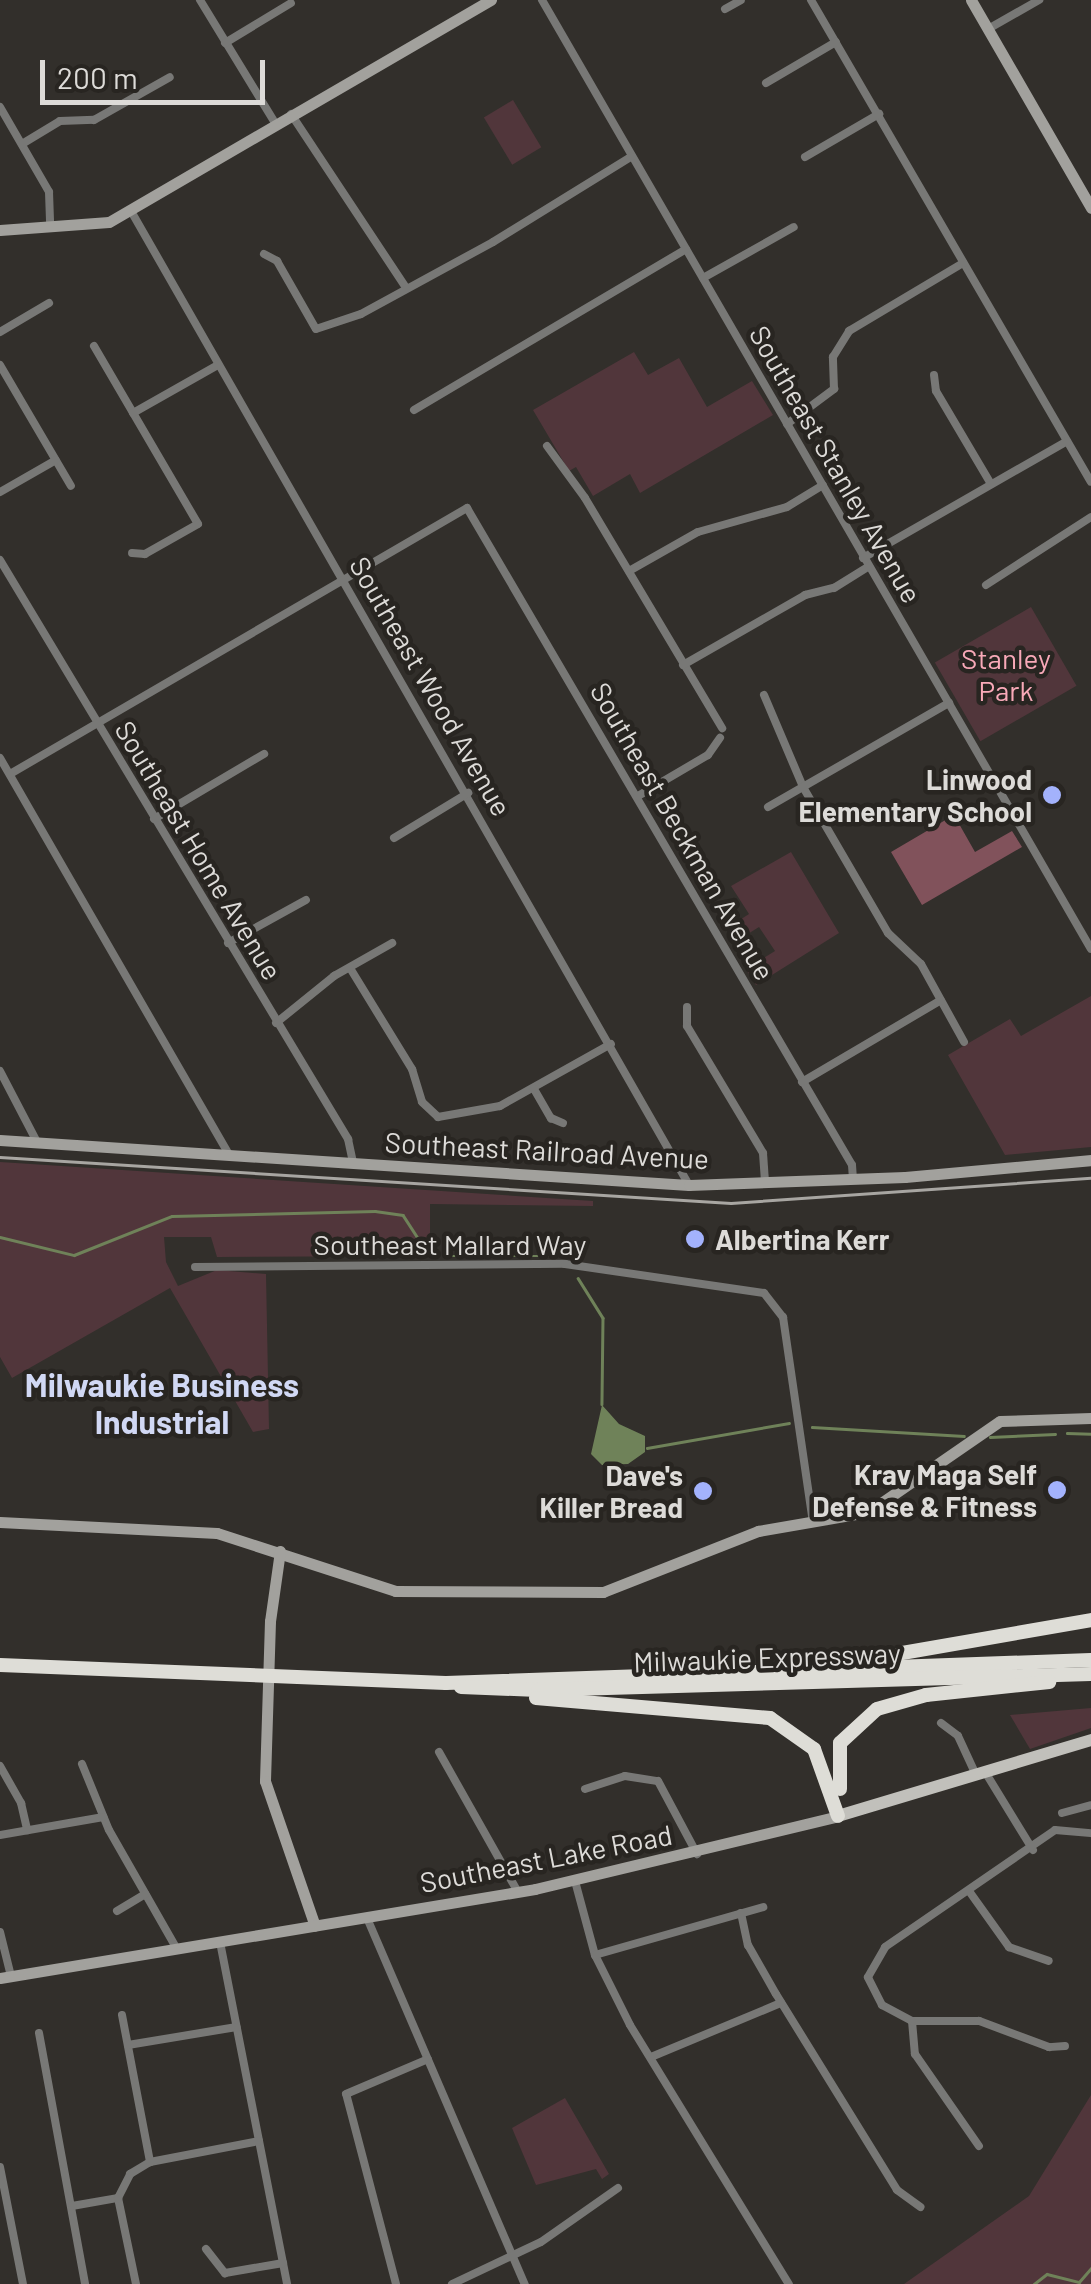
<!DOCTYPE html>
<style>
body{margin:0}
#map{position:relative;width:1091px;height:2284px;overflow:hidden;background:#322f2b;font-family:Barlow,sans-serif}
div>[style]{position:absolute}
[style*='--x']{left:calc(var(--x)*1px);top:calc(var(--y)*1px);width:calc(var(--w)*1px);rotate:calc(var(--a)*1deg)}
.green>*{inset:0;background:#51363b;transform-origin:0 0}
.forest>*{inset:0;background:#81525b}
.water>*{inset:0;background:#6f8259}
.stream>*{height:2.5px;margin:-1.25px;padding:0 1.25px;transform-origin:1.25px;border-radius:1.25px;background:#6f8259}
.street>*{height:8px;margin:-4px;padding:0 4px;transform-origin:4px;border-radius:4px;background:#787876}
.secondary>*{height:11px;margin:-5.5px;padding:0 5.5px;transform-origin:5.5px;border-radius:5.5px;background:#a2a19d}
.primary>*{height:12px;margin:-6px;padding:0 6px;transform-origin:6px;border-radius:6px;background:#c1c0bb}
.highway>*{height:14px;margin:-7px;padding:0 7px;transform-origin:7px;border-radius:7px;background:#deddd7}
.rail>*{height:2.5px;margin:-1.25px;padding:0 1.25px;transform-origin:1.25px;border-radius:1.25px;background:#a8a6a2}
.dots>*{width:28px;height:28px;translate:-50% -50%;box-sizing:border-box;border:5px solid #282521;border-radius:50%}
span{translate:-50% -50%;white-space:nowrap;text-align:center;line-height:1.15;-webkit-text-stroke:9px #282521;paint-order:stroke}
.street-label{font-size:28px;color:#dddbd8}
.park-label{font-size:28px;color:#f8a9b8}
.poi-label{font-size:28px;color:#dddbd8;font-weight:700}
.right{translate:-100% -50%;text-align:right}
.left{translate:0 -50%;text-align:left}
.quarter-label{font-size:32px;color:#d1d8f4;font-weight:700}
.scale{position:absolute;left:40px;top:60px;width:225px;height:45px;box-sizing:border-box;border:5px solid #dddbd8;border-top:0;padding-left:12px;font-size:30px;line-height:35px;white-space:nowrap;color:#dddbd8;-webkit-text-stroke:8px #282521;paint-order:stroke}
</style>
<div id="map">
<div class="green">
<i style="left:513px;top:100px;width:55px;height:34px;rotate:59deg"></i>
<i style="clip-path:polygon(634px 352px,648px 375px,679px 358px,707px 407px,752px 381px,773px 415px,640px 493px,630px 474px,593px 496px,576px 467px,569px 471px,533px 410px)"></i>
<i style="left:1031px;top:607px;width:91px;height:111px;rotate:60deg"></i>
<i style="clip-path:polygon(791px 852px,839px 933px,756px 985px,746px 969px,775px 951px,759px 927px,743px 937px,735px 923px,749px 914px,731px 886px)"></i>
<i style="clip-path:polygon(1091px 996px,1091px 1147px,1005px 1155px,948px 1055px,1010px 1019px,1021px 1036px)"></i>
<i style="clip-path:polygon(0 1162px,593px 1201px,593px 1206px,430px 1204px,430px 1256px,217px 1257px,211px 1237px,164px 1237px,166px 1262px,178px 1286px,217px 1270px,266px 1274px,269px 1429px,253px 1432px,170px 1288px,12px 1378px,0 1357px)"></i>
<i style="clip-path:polygon(1091px 1708px,1091px 1728px,1030px 1749px,1010px 1715px)"></i>
<i style="clip-path:polygon(1091px 2095px,1091px 2284px,904px 2284px,1029px 2196px)"></i>
<i style="clip-path:polygon(565px 2098px,609px 2174px,602px 2179px,596px 2169px,536px 2185px,512px 2128px)"></i>
</div>
<div class="forest">
<i style="clip-path:polygon(954px 815px,975px 852px,1012px 831px,1022px 847px,922px 905px,891px 852px)"></i>
</div>
<div class="water">
<i style="clip-path:polygon(602px 1405px,619px 1424px,645px 1436px,645px 1452px,628px 1464px,602px 1465px,591px 1454px)"></i>
</div>
<div class="stream">
<i style="--x:0;--y:1237;--w:76;--a:13.7"></i>
<i style="--x:74;--y:1255;--w:105;--a:-21.7"></i>
<i style="--x:172;--y:1216;--w:203;--a:-1.4"></i>
<i style="--x:375;--y:1211;--w:28;--a:8"></i>
<i style="--x:403;--y:1215;--w:44;--a:57"></i>
<i style="--x:452;--y:1256;--w:107;--a:0"></i>
<i style="--x:578;--y:1278;--w:47;--a:58"></i>
<i style="--x:603;--y:1318;--w:86;--a:90.7"></i>
<i style="--x:812;--y:1427;--w:152;--a:3.4"></i>
<i style="--x:1067;--y:1433;--w:24;--a:2"></i>
<i style="--x:990;--y:1437;--w:65;--a:-2.6"></i>
<i style="--x:647;--y:1448;--w:144;--a:-10"></i>
<i style="--x:1034;--y:2284;--w:16;--a:-38"></i>
<i style="--x:1047;--y:2274;--w:33;--a:14"></i>
<i style="--x:1079;--y:2282;--w:18;--a:-49"></i>
</div>
<div class="street">
<i style="--x:200;--y:0;--w:144;--a:58.6"></i>
<i style="--x:542;--y:0;--w:1096;--a:59.95"></i>
<i style="--x:811;--y:0;--w:557;--a:59.85"></i>
<i style="--x:725;--y:9;--w:18;--a:-29"></i>
<i style="--x:988;--y:29;--w:59;--a:-29.6"></i>
<i style="--x:225;--y:43;--w:77;--a:-31.2"></i>
<i style="--x:766;--y:83;--w:81;--a:-30.4"></i>
<i style="--x:0;--y:107;--w:98;--a:60"></i>
<i style="--x:49;--y:192;--w:34;--a:88"></i>
<i style="--x:291;--y:114;--w:209;--a:56.5"></i>
<i style="--x:22;--y:144;--w:44;--a:-31.2"></i>
<i style="--x:60;--y:121;--w:34;--a:-2"></i>
<i style="--x:94;--y:120;--w:87;--a:-29.5"></i>
<i style="--x:805;--y:157;--w:86;--a:-30.2"></i>
<i style="--x:131;--y:211;--w:1123;--a:60.19"></i>
<i style="--x:264;--y:254;--w:15;--a:28"></i>
<i style="--x:277;--y:261;--w:78;--a:60.2"></i>
<i style="--x:316;--y:329;--w:47;--a:-18.4"></i>
<i style="--x:361;--y:314;--w:150;--a:-28.6"></i>
<i style="--x:493;--y:242;--w:163;--a:-31.7"></i>
<i style="--x:703;--y:278;--w:104;--a:-29.3"></i>
<i style="--x:0;--y:332;--w:57;--a:-30.6"></i>
<i style="--x:94;--y:346;--w:206;--a:59.7"></i>
<i style="--x:198;--y:524;--w:61;--a:150.5"></i>
<i style="--x:145;--y:554;--w:13;--a:-176"></i>
<i style="--x:0;--y:365;--w:140;--a:59.6"></i>
<i style="--x:934;--y:375;--w:16;--a:83"></i>
<i style="--x:936;--y:391;--w:108;--a:59.4"></i>
<i style="--x:414;--y:410;--w:316;--a:-30.6"></i>
<i style="--x:133;--y:413;--w:98;--a:-29.5"></i>
<i style="--x:787;--y:424;--w:59;--a:-36.7"></i>
<i style="--x:834;--y:389;--w:32;--a:-92"></i>
<i style="--x:833;--y:357;--w:31;--a:-58"></i>
<i style="--x:849;--y:331;--w:133;--a:-30.8"></i>
<i style="--x:547;--y:446;--w:64;--a:53.8"></i>
<i style="--x:585;--y:498;--w:268;--a:59.2"></i>
<i style="--x:0;--y:492;--w:64;--a:-29.7"></i>
<i style="--x:863;--y:558;--w:235;--a:-29.8"></i>
<i style="--x:0;--y:560;--w:676;--a:58.99"></i>
<i style="--x:348;--y:1139;--w:25;--a:78"></i>
<i style="--x:629;--y:571;--w:79;--a:-29.5"></i>
<i style="--x:698;--y:532;--w:92;--a:-15.7"></i>
<i style="--x:787;--y:507;--w:42;--a:-31.4"></i>
<i style="--x:986;--y:585;--w:125;--a:-32.9"></i>
<i style="--x:683;--y:665;--w:141;--a:-29.8"></i>
<i style="--x:805;--y:595;--w:30;--a:-14"></i>
<i style="--x:834;--y:588;--w:40;--a:-32"></i>
<i style="--x:764;--y:695;--w:100;--a:67"></i>
<i style="--x:803;--y:787;--w:169;--a:59.8"></i>
<i style="--x:888;--y:933;--w:45;--a:43.2"></i>
<i style="--x:921;--y:964;--w:89;--a:61.1"></i>
<i style="--x:0;--y:758;--w:460;--a:60"></i>
<i style="--x:10;--y:774;--w:529;--a:-30.2"></i>
<i style="--x:467;--y:508;--w:761;--a:59.63"></i>
<i style="--x:852;--y:1165;--w:14;--a:86"></i>
<i style="--x:638;--y:796;--w:81;--a:-30.4"></i>
<i style="--x:708;--y:755;--w:21;--a:-55"></i>
<i style="--x:768;--y:807;--w:209;--a:-29.9"></i>
<i style="--x:154;--y:819;--w:128;--a:-30.6"></i>
<i style="--x:394;--y:838;--w:87;--a:-31.3"></i>
<i style="--x:228;--y:943;--w:89;--a:-28.9"></i>
<i style="--x:350;--y:968;--w:119;--a:58.5"></i>
<i style="--x:412;--y:1069;--w:34;--a:73"></i>
<i style="--x:422;--y:1102;--w:22;--a:43"></i>
<i style="--x:438;--y:1117;--w:63;--a:-10.1"></i>
<i style="--x:500;--y:1106;--w:127;--a:-29.2"></i>
<i style="--x:687;--y:1007;--w:19;--a:90"></i>
<i style="--x:687;--y:1026;--w:148;--a:59.1"></i>
<i style="--x:763;--y:1153;--w:31;--a:86"></i>
<i style="--x:276;--y:1023;--w:75;--a:-39"></i>
<i style="--x:334;--y:976;--w:67;--a:-29.6"></i>
<i style="--x:0;--y:1071;--w:80;--a:62.5"></i>
<i style="--x:802;--y:1082;--w:161;--a:-30.5"></i>
<i style="--x:534;--y:1089;--w:34;--a:60"></i>
<i style="--x:551;--y:1118;--w:13;--a:23"></i>
<i style="--x:195;--y:1267;--w:370;--a:-0.5"></i>
<i style="--x:565;--y:1264;--w:201;--a:8.3"></i>
<i style="--x:764;--y:1293;--w:31;--a:52"></i>
<i style="--x:783;--y:1317;--w:207;--a:81.7"></i>
<i style="--x:941;--y:1723;--w:21;--a:37"></i>
<i style="--x:958;--y:1736;--w:43;--a:65.2"></i>
<i style="--x:439;--y:1752;--w:161;--a:60.6"></i>
<i style="--x:82;--y:1764;--w:71;--a:67.8"></i>
<i style="--x:109;--y:1830;--w:137;--a:60.3"></i>
<i style="--x:0;--y:1766;--w:43;--a:60.4"></i>
<i style="--x:21;--y:1803;--w:28;--a:77"></i>
<i style="--x:987;--y:1775;--w:88;--a:58.5"></i>
<i style="--x:585;--y:1789;--w:42;--a:-18"></i>
<i style="--x:625;--y:1776;--w:33;--a:9"></i>
<i style="--x:658;--y:1781;--w:83;--a:61.9"></i>
<i style="--x:1062;--y:1813;--w:30;--a:-15"></i>
<i style="--x:0;--y:1835;--w:105;--a:-9.9"></i>
<i style="--x:575;--y:1881;--w:77;--a:74.9"></i>
<i style="--x:595;--y:1955;--w:78;--a:63.4"></i>
<i style="--x:630;--y:2025;--w:304;--a:58.5"></i>
<i style="--x:969;--y:1891;--w:69;--a:54.5"></i>
<i style="--x:1009;--y:1947;--w:42;--a:19.3"></i>
<i style="--x:117;--y:1911;--w:33;--a:-31"></i>
<i style="--x:741;--y:1913;--w:33;--a:78"></i>
<i style="--x:748;--y:1945;--w:56;--a:60.3"></i>
<i style="--x:776;--y:1994;--w:230;--a:58.3"></i>
<i style="--x:897;--y:2190;--w:29;--a:36"></i>
<i style="--x:367;--y:1918;--w:399;--a:66.7"></i>
<i style="--x:0;--y:1932;--w:45;--a:76"></i>
<i style="--x:220;--y:1942;--w:349;--a:78.9"></i>
<i style="--x:595;--y:1955;--w:175;--a:-15.9"></i>
<i style="--x:122;--y:2015;--w:150;--a:79.2"></i>
<i style="--x:912;--y:2021;--w:33;--a:85"></i>
<i style="--x:915;--y:2054;--w:112;--a:55.2"></i>
<i style="--x:39;--y:2033;--w:255;--a:79.6"></i>
<i style="--x:128;--y:2045;--w:110;--a:-9.4"></i>
<i style="--x:1065;--y:2046;--w:16;--a:176"></i>
<i style="--x:1049;--y:2047;--w:75;--a:-159.6"></i>
<i style="--x:979;--y:2021;--w:67;--a:180"></i>
<i style="--x:912;--y:2021;--w:34;--a:-152"></i>
<i style="--x:882;--y:2005;--w:31;--a:-117"></i>
<i style="--x:868;--y:1977;--w:34;--a:-60"></i>
<i style="--x:885;--y:1947;--w:206;--a:-34.5"></i>
<i style="--x:1055;--y:1830;--w:36;--a:5"></i>
<i style="--x:651;--y:2057;--w:141;--a:-22.6"></i>
<i style="--x:0;--y:2167;--w:119;--a:78.9"></i>
<i style="--x:72;--y:2206;--w:47;--a:-9.9"></i>
<i style="--x:206;--y:2249;--w:31;--a:52"></i>
<i style="--x:225;--y:2273;--w:59;--a:-9.8"></i>
<i style="--x:136;--y:2284;--w:88;--a:-101.8"></i>
<i style="--x:118;--y:2198;--w:27;--a:-63"></i>
<i style="--x:130;--y:2174;--w:23;--a:-31"></i>
<i style="--x:150;--y:2162;--w:111;--a:-10.9"></i>
<i style="--x:396;--y:2284;--w:196;--a:-104.7"></i>
<i style="--x:346;--y:2094;--w:89;--a:-23.1"></i>
<i style="--x:452;--y:2284;--w:98;--a:-25.3"></i>
<i style="--x:541;--y:2242;--w:94;--a:-35"></i>
</div>
<div class="secondary">
<i style="--x:971;--y:0;--w:240;--a:60"></i>
<i style="--x:0;--y:230;--w:109;--a:-4.2"></i>
<i style="--x:109;--y:222;--w:442;--a:-30.2"></i>
<i style="--x:0;--y:1140;--w:690;--a:3.74"></i>
<i style="--x:689;--y:1185;--w:216;--a:-2.1"></i>
<i style="--x:905;--y:1177;--w:187;--a:-5.2"></i>
<i style="--x:0;--y:1522;--w:217;--a:2.9"></i>
<i style="--x:217;--y:1533;--w:187;--a:18"></i>
<i style="--x:395;--y:1591;--w:208;--a:0.3"></i>
<i style="--x:603;--y:1592;--w:167;--a:-21.5"></i>
<i style="--x:758;--y:1531;--w:112;--a:-9.8"></i>
<i style="--x:868;--y:1512;--w:160;--a:-34.6"></i>
<i style="--x:1000;--y:1421;--w:91;--a:-1.9"></i>
<i style="--x:280;--y:1551;--w:71;--a:98.1"></i>
<i style="--x:270;--y:1621;--w:160;--a:91.8"></i>
<i style="--x:265;--y:1781;--w:153;--a:71"></i>
<i style="--x:0;--y:1978;--w:542;--a:-9.44"></i>
<i style="--x:535;--y:1889;--w:312;--a:-13.5"></i>
</div>
<div class="primary">
<i style="--x:838;--y:1816;--w:264;--a:-16.7"></i>
</div>
<div class="highway">
<i style="--x:885;--y:1656;--w:209;--a:-9.9"></i>
<i style="--x:0;--y:1665;--w:446;--a:2.3"></i>
<i style="--x:446;--y:1683;--w:645;--a:-2.04"></i>
<i style="--x:461;--y:1687;--w:77;--a:2.2"></i>
<i style="--x:538;--y:1690;--w:553;--a:-1.66"></i>
<i style="--x:536;--y:1698;--w:235;--a:4.9"></i>
<i style="--x:770;--y:1718;--w:54;--a:35.2"></i>
<i style="--x:814;--y:1749;--w:71;--a:70.3"></i>
<i style="--x:840;--y:1789;--w:46;--a:-90"></i>
<i style="--x:840;--y:1743;--w:50;--a:-42.6"></i>
<i style="--x:877;--y:1709;--w:51;--a:-15.9"></i>
<i style="--x:926;--y:1695;--w:124;--a:-6"></i>
</div>
<div class="rail">
<i style="--x:0;--y:1157;--w:732;--a:3.6"></i>
<i style="--x:731;--y:1203;--w:361;--a:-4"></i>
</div>
<div class="dots">
<i style="left:1052px;top:795px;background:#a3b2fc"></i>
<i style="left:695px;top:1239px;background:#a3b2fc"></i>
<i style="left:1057px;top:1490px;background:#a3b2fc"></i>
<i style="left:703px;top:1491px;background:#a3b2fc"></i>
</div>
<div class="street-label">
<span style="left:836px;top:464px;rotate:60deg">Southeast Stanley Avenue</span>
<span style="left:431px;top:686px;rotate:60deg">Southeast Wood Avenue</span>
<span style="left:683px;top:831px;rotate:60deg">Southeast Beckman Avenue</span>
<span style="left:199px;top:850px;rotate:59deg">Southeast Home Avenue</span>
<span style="left:547px;top:1150px;rotate:3deg">Southeast Railroad Avenue</span>
<span style="left:450px;top:1244px">Southeast Mallard Way</span>
<span style="left:767px;top:1657px;rotate:-2deg">Milwaukie Expressway</span>
<span style="left:546px;top:1858px;rotate:-11deg">Southeast Lake Road</span>
</div>
<div class="park-label">
<span style="left:1006px;top:674px">Stanley<br>Park</span>
</div>
<div class="poi-label">
<span class="right" style="left:1032px;top:795px">Linwood<br>Elementary School</span>
<span class="left" style="left:715px;top:1239px">Albertina Kerr</span>
<span class="right" style="left:1037px;top:1490px">Krav Maga Self<br>Defense &amp; Fitness</span>
<span class="right" style="left:683px;top:1491px">Dave's<br>Killer Bread</span>
</div>
<div class="quarter-label">
<span style="left:162px;top:1403px">Milwaukie Business<br>Industrial</span>
</div>
<div class="scale">200 m</div>
</div>
